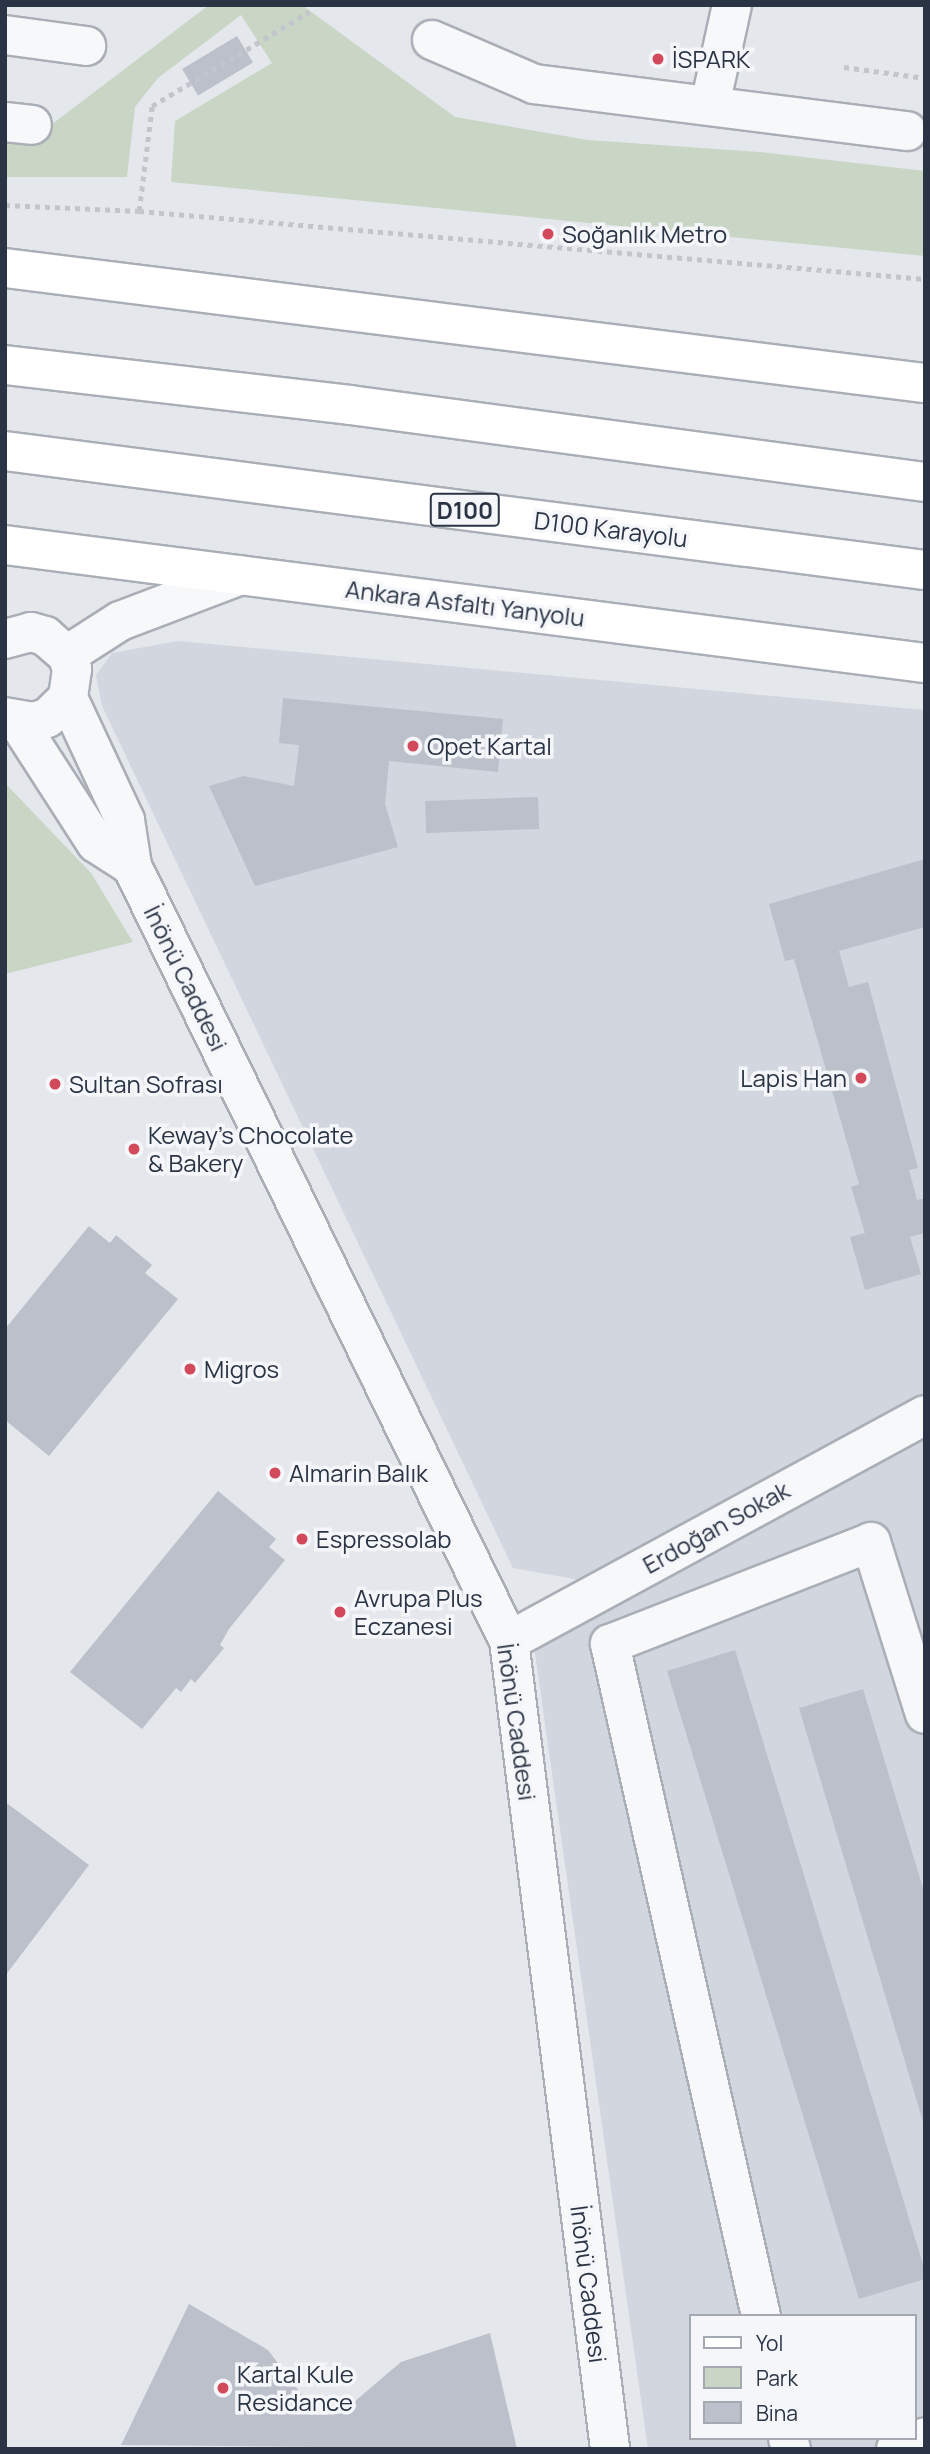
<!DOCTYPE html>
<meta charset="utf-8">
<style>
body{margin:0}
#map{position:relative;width:930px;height:2454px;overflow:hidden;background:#e4e7ec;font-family:Manrope,sans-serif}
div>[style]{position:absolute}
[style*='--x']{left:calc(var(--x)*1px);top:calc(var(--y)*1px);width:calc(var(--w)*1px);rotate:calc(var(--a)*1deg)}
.built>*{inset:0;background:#d2d6de}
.green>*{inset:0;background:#c9d6c5}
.building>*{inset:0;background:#bbc0ca;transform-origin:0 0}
.path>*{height:4.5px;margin-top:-2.25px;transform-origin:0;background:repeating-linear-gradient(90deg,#c2c5cb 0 5px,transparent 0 10px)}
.roads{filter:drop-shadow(2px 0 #a9aeb7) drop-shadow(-2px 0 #a9aeb7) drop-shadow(0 2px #a9aeb7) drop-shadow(0 -2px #a9aeb7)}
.minor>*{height:38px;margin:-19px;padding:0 19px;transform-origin:19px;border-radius:19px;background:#f7f8fa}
.major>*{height:38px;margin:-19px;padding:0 19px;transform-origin:19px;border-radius:19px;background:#fff}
.highway>*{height:38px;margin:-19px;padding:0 19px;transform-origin:19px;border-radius:19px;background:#fff}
.dots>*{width:19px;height:19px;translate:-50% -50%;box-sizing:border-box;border:4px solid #f4f6f9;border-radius:50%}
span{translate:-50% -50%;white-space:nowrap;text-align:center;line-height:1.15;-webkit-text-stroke:7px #f4f6f9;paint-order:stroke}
.shield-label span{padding:2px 5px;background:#f4f6f9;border:2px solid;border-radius:5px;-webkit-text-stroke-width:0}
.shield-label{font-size:23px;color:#2b3445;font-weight:700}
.poi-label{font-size:24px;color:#2b3445}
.left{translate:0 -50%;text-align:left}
.right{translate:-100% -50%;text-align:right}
.street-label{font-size:24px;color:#2b3445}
.frame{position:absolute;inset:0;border:7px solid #2b3445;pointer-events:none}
.legend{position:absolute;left:689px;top:2314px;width:228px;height:126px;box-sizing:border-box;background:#f4f6f9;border:2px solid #a4a8b1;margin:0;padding:9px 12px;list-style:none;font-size:21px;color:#2b3445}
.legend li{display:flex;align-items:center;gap:14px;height:35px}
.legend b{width:35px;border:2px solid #a4a8b1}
</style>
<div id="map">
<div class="built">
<i style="clip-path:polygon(178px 641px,925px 710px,925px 1394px,580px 1580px,513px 1568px,102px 706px,96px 675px,112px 653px)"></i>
<i style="clip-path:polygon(evenodd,925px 1425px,925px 2449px,648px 2449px,532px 1632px,925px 1425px,690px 2316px,914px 2316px,914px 2438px,690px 2438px,690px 2316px)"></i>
</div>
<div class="green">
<i style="clip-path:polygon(209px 5px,302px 5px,455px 117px,588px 140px,759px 152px,925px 171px,925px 256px,171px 182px,175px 121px,272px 63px,241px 15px,158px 78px,135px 107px,127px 177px,5px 177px,5px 131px,43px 131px)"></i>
<i style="clip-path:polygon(5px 783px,91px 873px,133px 942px,5px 974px)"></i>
</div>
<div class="building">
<i style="left:237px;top:36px;width:31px;height:64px;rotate:59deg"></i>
<i style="clip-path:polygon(283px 698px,503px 719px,498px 772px,389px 761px,385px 804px,398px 847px,255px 886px,209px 786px,244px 776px,294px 786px,299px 745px,279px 743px)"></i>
<i style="left:538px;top:797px;width:32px;height:113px;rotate:88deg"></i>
<i style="clip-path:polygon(925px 859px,925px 927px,839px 951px,849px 987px,868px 982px,918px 1168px,909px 1170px,917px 1200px,925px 1198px,925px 1233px,910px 1237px,921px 1274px,865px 1290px,850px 1237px,865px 1233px,851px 1187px,859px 1184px,794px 959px,785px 961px,769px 904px)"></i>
<i style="clip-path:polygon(89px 1226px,110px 1243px,116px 1235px,152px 1265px,145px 1273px,178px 1299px,49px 1456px,5px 1420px,5px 1329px)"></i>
<i style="clip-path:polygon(218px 1491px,276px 1539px,269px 1547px,285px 1560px,229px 1629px,220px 1645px,224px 1648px,195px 1683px,191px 1679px,181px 1692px,176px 1688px,142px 1729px,70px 1672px)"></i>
<i style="clip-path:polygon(735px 1650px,925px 2271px,925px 2279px,859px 2299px,667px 1671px)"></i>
<i style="clip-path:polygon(863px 1689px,925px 1895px,924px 2125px,799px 1708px)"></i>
<i style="clip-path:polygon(8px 1804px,89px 1865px,5px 1976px,5px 1807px)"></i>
<i style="clip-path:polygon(189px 2304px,268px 2350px,317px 2415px,340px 2414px,401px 2362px,490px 2333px,517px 2449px,121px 2445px)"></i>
</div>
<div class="path">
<i style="--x:844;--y:67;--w:82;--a:7.7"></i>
<i style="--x:5;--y:205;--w:134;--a:2.6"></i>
<i style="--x:139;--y:211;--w:789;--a:4.94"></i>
<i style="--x:139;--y:211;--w:106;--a:-82.9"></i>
<i style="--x:152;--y:106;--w:183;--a:-30.9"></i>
</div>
<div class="roads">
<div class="minor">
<i style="--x:5;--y:35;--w:82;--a:7.7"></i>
<i style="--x:432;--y:40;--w:111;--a:23.3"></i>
<i style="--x:534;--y:84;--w:376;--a:7.2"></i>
<i style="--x:710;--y:105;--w:102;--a:-77.6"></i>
<i style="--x:5;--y:122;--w:27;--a:6"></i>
<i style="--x:5;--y:639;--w:27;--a:-15"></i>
<i style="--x:31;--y:632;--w:15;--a:16"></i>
<i style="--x:45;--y:636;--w:29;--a:41"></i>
<i style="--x:67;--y:655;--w:15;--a:70"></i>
<i style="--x:72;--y:669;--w:29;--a:98"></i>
<i style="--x:68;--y:698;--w:29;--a:136"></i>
<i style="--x:47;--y:718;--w:15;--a:164"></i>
<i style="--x:33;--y:722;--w:28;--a:-170"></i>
<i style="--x:67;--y:655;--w:63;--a:-32.7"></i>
<i style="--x:120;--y:621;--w:129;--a:-20.8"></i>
<i style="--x:68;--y:698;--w:135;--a:65"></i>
<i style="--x:125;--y:820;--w:47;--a:81.3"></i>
<i style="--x:132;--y:866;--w:862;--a:64.06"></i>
<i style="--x:509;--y:1641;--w:814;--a:82.87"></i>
<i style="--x:18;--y:722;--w:144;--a:57.2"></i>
<i style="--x:96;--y:843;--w:43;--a:32.6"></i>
<i style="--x:509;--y:1641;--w:473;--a:-28.5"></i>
<i style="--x:761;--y:2316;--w:689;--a:-102.66"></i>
<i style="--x:610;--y:1644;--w:280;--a:-21.3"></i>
<i style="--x:871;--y:1542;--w:180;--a:72.6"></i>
<i style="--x:788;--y:2438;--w:11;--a:75"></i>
<i style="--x:896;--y:2449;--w:31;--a:-22"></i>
</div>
<div class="major">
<i style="--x:5;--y:268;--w:927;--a:7.13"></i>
<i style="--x:5;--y:545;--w:928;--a:7.31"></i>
</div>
<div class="highway">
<i style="--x:5;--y:365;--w:347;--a:6.6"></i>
<i style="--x:350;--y:405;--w:580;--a:7.63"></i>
<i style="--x:5;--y:451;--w:928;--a:7.37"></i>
</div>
</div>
<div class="dots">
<i style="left:658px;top:59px;background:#d1495b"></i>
<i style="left:548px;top:234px;background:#d1495b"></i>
<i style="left:413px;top:746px;background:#d1495b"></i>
<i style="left:861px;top:1078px;background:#d1495b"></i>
<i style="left:55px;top:1084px;background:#d1495b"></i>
<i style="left:134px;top:1149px;background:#d1495b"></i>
<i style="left:190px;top:1369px;background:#d1495b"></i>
<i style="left:275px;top:1473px;background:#d1495b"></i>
<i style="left:302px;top:1539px;background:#d1495b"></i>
<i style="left:340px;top:1612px;background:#d1495b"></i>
<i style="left:223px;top:2388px;background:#d1495b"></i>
</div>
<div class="shield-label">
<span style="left:465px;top:510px">D100</span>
</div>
<div class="poi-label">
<span class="left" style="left:672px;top:59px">İSPARK</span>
<span class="left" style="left:562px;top:234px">Soğanlık Metro</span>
<span class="left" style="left:427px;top:746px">Opet Kartal</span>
<span class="right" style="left:847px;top:1078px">Lapis Han</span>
<span class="left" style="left:69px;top:1084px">Sultan Sofrası</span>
<span class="left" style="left:148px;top:1149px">Keway's Chocolate<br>&amp; Bakery</span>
<span class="left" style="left:204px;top:1369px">Migros</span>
<span class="left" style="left:289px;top:1473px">Almarin Balık</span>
<span class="left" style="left:316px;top:1539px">Espressolab</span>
<span class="left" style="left:354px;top:1612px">Avrupa Plus<br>Eczanesi</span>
<span class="left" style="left:237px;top:2388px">Kartal Kule<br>Residance</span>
</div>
<div class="street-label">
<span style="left:611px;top:529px;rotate:7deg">D100 Karayolu</span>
<span style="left:465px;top:603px;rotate:7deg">Ankara Asfaltı Yanyolu</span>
<span style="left:186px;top:978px;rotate:64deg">İnönü Caddesi</span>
<span style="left:716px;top:1527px;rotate:-29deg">Erdoğan Sokak</span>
<span style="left:517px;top:1722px;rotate:82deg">İnönü Caddesi</span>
<span style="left:589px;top:2284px;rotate:83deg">İnönü Caddesi</span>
</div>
<div class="frame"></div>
<ul class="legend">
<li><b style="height:9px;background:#fff"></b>Yol</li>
<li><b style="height:19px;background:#c9d6c5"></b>Park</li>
<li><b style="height:19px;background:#bbc0ca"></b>Bina</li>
</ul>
</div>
